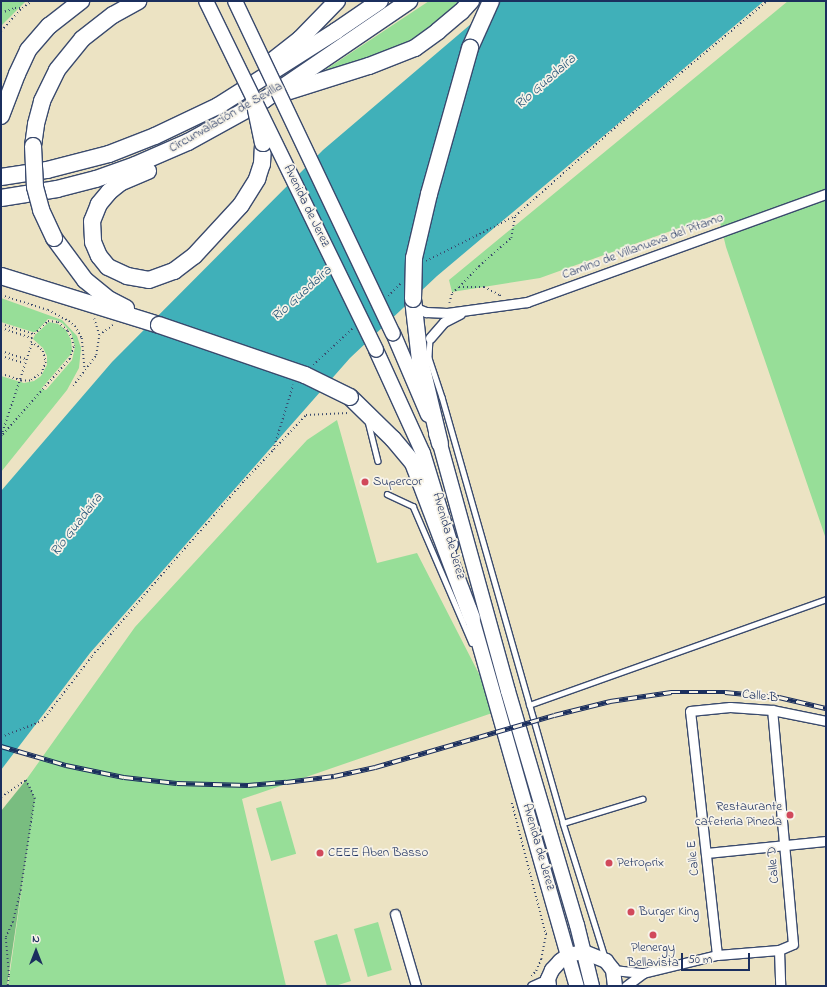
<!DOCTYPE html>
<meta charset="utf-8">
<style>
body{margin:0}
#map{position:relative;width:827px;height:987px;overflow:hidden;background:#ece3c3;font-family:"Indie Flower",sans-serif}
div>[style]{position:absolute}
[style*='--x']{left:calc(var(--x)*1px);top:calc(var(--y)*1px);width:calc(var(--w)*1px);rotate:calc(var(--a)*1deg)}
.green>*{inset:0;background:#97de98;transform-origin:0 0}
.forest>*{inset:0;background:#79bd80}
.water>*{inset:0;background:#40b0b9}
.path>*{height:1.5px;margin-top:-0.75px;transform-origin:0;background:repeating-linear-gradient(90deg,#3a4a6d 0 1px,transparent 0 4px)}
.roads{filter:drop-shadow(1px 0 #3a4a6d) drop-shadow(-1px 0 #3a4a6d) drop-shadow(0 1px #3a4a6d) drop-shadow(0 -1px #3a4a6d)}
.service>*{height:4.5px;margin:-2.25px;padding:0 2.25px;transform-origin:2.25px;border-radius:2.25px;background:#fff}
.minor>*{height:9px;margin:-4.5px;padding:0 4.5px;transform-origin:4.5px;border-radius:4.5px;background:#fff}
.primary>*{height:14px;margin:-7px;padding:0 7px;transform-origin:7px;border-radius:7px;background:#fff}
.motorway>*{height:16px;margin:-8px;padding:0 8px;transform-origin:8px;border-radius:8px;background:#fff}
.rail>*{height:4.5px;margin-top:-2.25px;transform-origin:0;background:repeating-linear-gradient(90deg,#f7f3e8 0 9px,#1b2f5e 0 18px);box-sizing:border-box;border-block:1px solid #1b2f5e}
.bridges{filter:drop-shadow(1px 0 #3a4a6d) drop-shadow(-1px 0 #3a4a6d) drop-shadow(0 1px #3a4a6d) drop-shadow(0 -1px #3a4a6d)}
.primary-bridge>*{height:14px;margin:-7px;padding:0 7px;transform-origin:7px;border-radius:7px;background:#fff}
.motorway-bridge>*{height:16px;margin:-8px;padding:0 8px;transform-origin:8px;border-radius:8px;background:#fff}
.dots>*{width:11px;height:11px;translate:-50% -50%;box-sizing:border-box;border:2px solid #f7f3e8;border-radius:50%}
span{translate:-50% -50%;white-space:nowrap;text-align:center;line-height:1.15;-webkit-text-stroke:3.5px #f7f3e8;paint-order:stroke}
.street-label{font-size:13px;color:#1b2f5e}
.poi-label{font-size:13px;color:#1b2f5e}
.left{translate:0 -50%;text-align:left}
.right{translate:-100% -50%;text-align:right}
.water-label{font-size:14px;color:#265679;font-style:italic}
.frame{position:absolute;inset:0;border:2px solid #1b2f5e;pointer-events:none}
.north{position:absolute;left:16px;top:931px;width:40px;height:40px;-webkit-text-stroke:3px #f7f3e8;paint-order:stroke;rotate:0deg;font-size:11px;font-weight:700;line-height:16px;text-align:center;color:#1b2f5e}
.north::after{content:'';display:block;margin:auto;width:14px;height:18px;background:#1b2f5e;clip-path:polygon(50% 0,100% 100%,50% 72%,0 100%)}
.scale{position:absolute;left:681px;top:953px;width:69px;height:18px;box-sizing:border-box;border:2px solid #1b2f5e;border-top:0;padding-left:5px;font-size:12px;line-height:14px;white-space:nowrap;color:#1b2f5e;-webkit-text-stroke:3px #f7f3e8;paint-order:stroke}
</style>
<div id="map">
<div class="green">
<i style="clip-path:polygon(1px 1px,26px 1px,1px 26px)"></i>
<i style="clip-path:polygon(429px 1px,465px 1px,414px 41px,391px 52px,316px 76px)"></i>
<i style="clip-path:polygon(788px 1px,826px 1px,826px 539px,726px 247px,718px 214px,540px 278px,452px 292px,449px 280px)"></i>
<i style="clip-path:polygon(1px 298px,62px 320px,77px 336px,81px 348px,79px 368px,67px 390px,1px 472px,1px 376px,24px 383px,34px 381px,41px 376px,47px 365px,47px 356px,43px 348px,33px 339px,35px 335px,49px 322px,58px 324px,66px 330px,71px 340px,72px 350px,71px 354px,41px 389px,46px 390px,72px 360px,75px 347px,71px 332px,62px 323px,56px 320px,48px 319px,36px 332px,33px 332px,1px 322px)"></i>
<i style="clip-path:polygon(337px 420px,377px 563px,417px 553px,498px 711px,242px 799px,286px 986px,8px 986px,32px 816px,26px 780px,135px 627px,307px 440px)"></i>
<i style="left:281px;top:801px;width:55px;height:26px;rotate:74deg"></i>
<i style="left:378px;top:922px;width:50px;height:25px;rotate:74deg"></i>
<i style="clip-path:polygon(337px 934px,351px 981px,335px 986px,327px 986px,314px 941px)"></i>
</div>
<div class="forest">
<i style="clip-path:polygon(26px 780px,35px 798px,7px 986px,1px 986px,1px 811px)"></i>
</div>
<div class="water">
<i style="clip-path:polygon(498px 1px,764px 1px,437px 276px,350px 358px,90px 653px,1px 770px,1px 491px,112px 362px,323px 150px)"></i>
</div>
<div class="path">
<i style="--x:1;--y:13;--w:15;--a:-20"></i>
<i style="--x:15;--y:8;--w:7;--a:0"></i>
<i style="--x:1;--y:31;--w:31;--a:-48"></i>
<i style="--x:22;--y:8;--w:12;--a:-35"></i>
<i style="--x:426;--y:261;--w:100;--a:-26.8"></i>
<i style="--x:459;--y:287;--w:25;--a:0"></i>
<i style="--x:484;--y:287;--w:18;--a:27"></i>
<i style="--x:500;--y:295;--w:2;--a:63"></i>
<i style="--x:1;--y:295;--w:49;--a:17.7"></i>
<i style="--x:48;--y:310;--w:24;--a:28"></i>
<i style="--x:69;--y:321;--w:8;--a:40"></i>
<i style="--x:75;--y:326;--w:14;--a:60"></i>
<i style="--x:82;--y:338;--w:32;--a:85"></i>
<i style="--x:388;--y:296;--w:18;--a:-45"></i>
<i style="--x:449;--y:303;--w:10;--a:-73"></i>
<i style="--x:452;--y:293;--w:9;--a:-41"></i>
<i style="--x:459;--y:287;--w:29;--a:-46"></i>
<i style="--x:479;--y:266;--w:43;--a:-41.2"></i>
<i style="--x:511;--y:238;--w:22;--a:-80"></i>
<i style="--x:515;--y:216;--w:128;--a:-41.5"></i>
<i style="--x:611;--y:131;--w:203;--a:-39.8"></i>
<i style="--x:1;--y:324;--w:34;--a:17"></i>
<i style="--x:34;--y:334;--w:19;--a:-43"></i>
<i style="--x:48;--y:321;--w:10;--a:6"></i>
<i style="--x:58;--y:322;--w:13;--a:42"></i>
<i style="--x:68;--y:331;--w:8;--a:60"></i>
<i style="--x:72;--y:338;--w:9;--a:77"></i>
<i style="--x:74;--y:347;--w:13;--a:108"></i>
<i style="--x:70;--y:359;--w:104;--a:131.5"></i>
<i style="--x:1;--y:328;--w:33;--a:18"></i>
<i style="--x:32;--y:338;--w:4;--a:104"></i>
<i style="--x:31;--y:342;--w:8;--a:30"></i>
<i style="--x:38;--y:346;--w:7;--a:45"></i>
<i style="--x:43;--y:351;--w:11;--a:75"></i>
<i style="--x:46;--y:362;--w:12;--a:110"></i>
<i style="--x:42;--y:373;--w:14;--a:146"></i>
<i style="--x:30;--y:381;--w:9;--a:180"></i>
<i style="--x:21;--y:381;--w:21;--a:-161"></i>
<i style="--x:99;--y:335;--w:17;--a:-36"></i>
<i style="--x:1;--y:351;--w:26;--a:18"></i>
<i style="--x:1;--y:356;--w:24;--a:17"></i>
<i style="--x:313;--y:365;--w:54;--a:-42.8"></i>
<i style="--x:73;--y:386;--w:39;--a:-53"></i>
<i style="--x:96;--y:355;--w:20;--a:-81"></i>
<i style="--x:99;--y:335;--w:17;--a:-107"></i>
<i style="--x:1;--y:436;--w:98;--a:-71.6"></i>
<i style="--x:273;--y:450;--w:68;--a:-72.9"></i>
<i style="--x:1;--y:737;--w:44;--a:-21.3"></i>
<i style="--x:42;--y:721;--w:82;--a:-52.4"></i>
<i style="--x:92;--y:656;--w:101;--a:-49.4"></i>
<i style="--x:158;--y:579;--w:130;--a:-48.7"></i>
<i style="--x:244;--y:481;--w:91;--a:-46.8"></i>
<i style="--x:306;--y:415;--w:42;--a:-2.7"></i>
<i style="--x:1;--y:797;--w:30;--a:-34"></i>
<i style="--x:26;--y:780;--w:20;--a:63"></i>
<i style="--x:35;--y:798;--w:93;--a:98.7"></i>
<i style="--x:21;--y:890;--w:33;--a:104"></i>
<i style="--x:13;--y:922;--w:17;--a:114"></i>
<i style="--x:6;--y:938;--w:38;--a:85"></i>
<i style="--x:9;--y:976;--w:10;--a:96"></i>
<i style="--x:512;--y:803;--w:135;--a:75.5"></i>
<i style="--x:531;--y:976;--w:7;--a:-45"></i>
<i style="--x:536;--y:971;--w:13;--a:-67"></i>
<i style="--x:541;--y:959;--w:25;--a:-79"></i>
<i style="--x:546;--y:934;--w:3;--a:-18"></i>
</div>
<div class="roads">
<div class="service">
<i style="--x:430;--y:338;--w:20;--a:93"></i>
<i style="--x:429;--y:358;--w:41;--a:71.6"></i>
<i style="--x:442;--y:397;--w:443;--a:74.1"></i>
<i style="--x:563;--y:823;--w:140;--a:72.6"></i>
<i style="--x:368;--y:421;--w:41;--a:76"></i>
<i style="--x:387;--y:494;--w:29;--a:25"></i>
<i style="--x:413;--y:506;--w:149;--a:66.7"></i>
<i style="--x:529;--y:705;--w:315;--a:-19.6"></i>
<i style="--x:563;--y:823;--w:83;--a:-16.9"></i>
</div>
<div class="minor">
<i style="--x:415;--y:303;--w:7;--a:63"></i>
<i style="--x:418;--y:309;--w:9;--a:21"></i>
<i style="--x:426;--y:312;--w:21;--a:3"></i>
<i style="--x:447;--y:313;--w:81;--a:-7.8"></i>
<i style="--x:527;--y:302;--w:318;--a:-19.9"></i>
<i style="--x:430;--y:338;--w:21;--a:-49"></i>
<i style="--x:444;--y:322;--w:18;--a:-27"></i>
<i style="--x:706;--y:853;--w:121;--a:-5.7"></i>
<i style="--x:395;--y:914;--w:75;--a:73.7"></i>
<i style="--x:779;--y:950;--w:36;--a:88"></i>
<i style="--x:717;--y:955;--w:245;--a:-96.3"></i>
<i style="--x:690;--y:711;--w:40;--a:-5.7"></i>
<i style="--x:730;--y:707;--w:42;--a:4.1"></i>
<i style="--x:772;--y:710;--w:55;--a:11.5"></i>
<i style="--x:613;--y:970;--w:30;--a:6"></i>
<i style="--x:643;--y:973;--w:76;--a:-13.7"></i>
<i style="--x:717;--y:955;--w:62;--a:-4.6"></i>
<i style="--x:779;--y:950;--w:15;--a:-23"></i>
<i style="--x:793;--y:944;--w:235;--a:-95.1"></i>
<i style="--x:532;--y:986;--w:17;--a:-24"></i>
<i style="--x:626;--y:986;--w:21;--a:-37"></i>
</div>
<div class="primary">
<i style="--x:393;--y:333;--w:89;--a:66.9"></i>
<i style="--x:376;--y:350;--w:113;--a:65.5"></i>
<i style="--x:423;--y:453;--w:96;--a:73.1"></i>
<i style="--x:436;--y:434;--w:11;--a:68"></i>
<i style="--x:440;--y:444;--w:256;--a:74.6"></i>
<i style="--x:508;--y:691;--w:244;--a:73.6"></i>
<i style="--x:577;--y:925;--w:63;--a:76.2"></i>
<i style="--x:469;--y:608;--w:393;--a:74.1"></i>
<i style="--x:549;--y:986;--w:7;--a:-98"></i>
<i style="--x:548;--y:979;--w:10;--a:-66"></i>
<i style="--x:552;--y:970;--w:12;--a:-48"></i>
<i style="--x:560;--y:961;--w:10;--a:-37"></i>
<i style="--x:568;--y:955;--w:16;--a:-11"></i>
<i style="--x:584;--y:952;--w:24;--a:22"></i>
<i style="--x:606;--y:961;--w:11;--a:52"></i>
<i style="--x:613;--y:970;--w:16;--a:83"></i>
</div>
<div class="motorway">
<i style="--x:470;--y:48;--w:51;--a:-65.9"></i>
<i style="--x:272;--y:61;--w:36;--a:-38"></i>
<i style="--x:300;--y:39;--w:53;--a:-45.8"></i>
<i style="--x:286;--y:92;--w:87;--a:-17.4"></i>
<i style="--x:369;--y:66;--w:49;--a:-21.4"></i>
<i style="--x:415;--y:48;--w:29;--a:-36"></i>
<i style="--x:438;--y:31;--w:30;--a:-40"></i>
<i style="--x:461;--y:12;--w:15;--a:-48"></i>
<i style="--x:1;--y:116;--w:45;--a:-69.1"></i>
<i style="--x:17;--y:74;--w:26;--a:-65"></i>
<i style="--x:28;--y:50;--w:32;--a:-49"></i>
<i style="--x:49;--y:26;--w:41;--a:-38"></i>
<i style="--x:33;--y:146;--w:22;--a:-82"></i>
<i style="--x:36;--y:124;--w:24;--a:-75"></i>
<i style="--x:42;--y:101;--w:34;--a:-64"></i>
<i style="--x:57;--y:70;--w:40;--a:-51"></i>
<i style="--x:82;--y:39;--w:39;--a:-38"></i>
<i style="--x:113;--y:15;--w:29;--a:-29"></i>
<i style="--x:148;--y:171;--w:30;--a:157"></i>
<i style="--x:120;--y:183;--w:14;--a:141"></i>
<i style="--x:109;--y:192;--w:16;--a:130"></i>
<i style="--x:99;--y:204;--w:18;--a:112"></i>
<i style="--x:92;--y:221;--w:21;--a:87"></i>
<i style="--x:93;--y:242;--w:15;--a:67"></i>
<i style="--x:99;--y:256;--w:14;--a:51"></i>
<i style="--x:108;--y:267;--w:21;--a:25"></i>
<i style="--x:127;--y:276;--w:22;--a:10"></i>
<i style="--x:149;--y:280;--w:27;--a:-20"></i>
<i style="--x:174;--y:271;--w:25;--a:-37"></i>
<i style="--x:194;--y:256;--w:69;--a:-47.3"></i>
<i style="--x:241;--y:205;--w:31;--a:-58"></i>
<i style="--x:257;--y:179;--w:16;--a:-72"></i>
<i style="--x:262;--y:164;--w:21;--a:-87"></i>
<i style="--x:1;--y:177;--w:47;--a:-8.7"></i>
<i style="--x:47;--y:170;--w:64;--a:-14.5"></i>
<i style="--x:109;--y:154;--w:49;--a:-21.4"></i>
<i style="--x:155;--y:136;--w:70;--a:-25.5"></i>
<i style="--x:218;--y:106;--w:140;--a:-32.4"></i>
<i style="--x:336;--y:31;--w:53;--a:-34.3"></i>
<i style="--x:1;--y:198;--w:57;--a:-9.1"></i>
<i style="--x:57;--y:189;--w:40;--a:-14.4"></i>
<i style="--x:96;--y:179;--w:41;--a:-19.7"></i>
<i style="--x:135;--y:165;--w:58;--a:-23.5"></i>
<i style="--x:188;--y:142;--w:87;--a:-28.9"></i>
<i style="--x:264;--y:100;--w:176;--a:-34.3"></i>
<i style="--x:54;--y:238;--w:52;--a:53.6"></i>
<i style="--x:85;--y:280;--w:32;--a:39"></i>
<i style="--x:110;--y:300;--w:18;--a:27"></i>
<i style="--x:1;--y:276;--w:165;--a:17.2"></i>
<i style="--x:413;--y:299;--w:61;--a:83.5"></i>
<i style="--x:420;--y:360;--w:86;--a:76.6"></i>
<i style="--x:350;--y:397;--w:60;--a:44.3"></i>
<i style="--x:393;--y:439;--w:31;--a:50"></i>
<i style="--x:413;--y:463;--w:166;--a:69.2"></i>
</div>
</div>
<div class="rail">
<i style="--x:1;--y:746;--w:68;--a:16.3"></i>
<i style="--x:66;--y:765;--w:59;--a:11.7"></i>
<i style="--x:124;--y:777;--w:53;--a:6.5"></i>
<i style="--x:177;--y:783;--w:71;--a:1.6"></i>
<i style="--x:248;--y:785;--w:38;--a:-5"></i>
<i style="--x:286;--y:782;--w:48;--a:-7.1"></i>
<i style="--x:334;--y:776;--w:42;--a:-12.4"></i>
<i style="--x:375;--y:767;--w:186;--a:-16.2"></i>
<i style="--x:554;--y:715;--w:58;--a:-14"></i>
<i style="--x:610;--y:701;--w:62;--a:-8.4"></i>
<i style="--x:671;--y:692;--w:54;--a:0"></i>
<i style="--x:725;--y:692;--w:54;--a:5.3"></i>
<i style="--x:779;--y:697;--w:48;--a:13.2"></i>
</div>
<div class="bridges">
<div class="primary-bridge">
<i style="--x:206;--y:1;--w:388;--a:64"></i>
<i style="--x:235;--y:1;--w:368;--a:64.6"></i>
</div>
<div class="motorway-bridge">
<i style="--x:254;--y:100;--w:44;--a:78.2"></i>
<i style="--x:33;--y:146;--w:41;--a:87.2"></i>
<i style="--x:35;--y:187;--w:24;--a:75"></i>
<i style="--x:41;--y:210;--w:31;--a:65"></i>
<i style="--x:413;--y:299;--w:41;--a:-88.6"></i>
<i style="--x:414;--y:258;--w:66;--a:-76.8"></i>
<i style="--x:429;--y:194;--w:152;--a:-74.3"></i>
<i style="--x:159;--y:325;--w:154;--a:18.9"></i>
<i style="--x:305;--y:375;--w:50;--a:26.1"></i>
</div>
</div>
<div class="dots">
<i style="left:365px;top:482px;background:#d1495b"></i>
<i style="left:790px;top:815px;background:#d1495b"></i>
<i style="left:320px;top:853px;background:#d1495b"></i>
<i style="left:609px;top:863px;background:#d1495b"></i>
<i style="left:631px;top:912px;background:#d1495b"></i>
<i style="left:653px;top:935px;background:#d1495b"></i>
</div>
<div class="street-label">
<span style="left:226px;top:118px;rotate:-30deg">Circunvalación de Sevilla</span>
<span style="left:306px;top:206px;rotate:64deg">Avenida de Jerez</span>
<span style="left:643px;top:247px;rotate:-20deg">Camino de Villanueva del Pítamo</span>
<span style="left:448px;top:536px;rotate:74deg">Avenida de Jerez</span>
<span style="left:760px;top:697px;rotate:6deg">Calle B</span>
<span style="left:538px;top:847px;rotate:74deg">Avenida de Jerez</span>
<span style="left:694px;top:858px;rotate:-96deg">Calle E</span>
<span style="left:774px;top:865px;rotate:-95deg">Calle D</span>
</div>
<div class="poi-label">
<span class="left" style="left:373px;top:482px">Supercor</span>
<span class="right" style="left:782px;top:815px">Restaurante<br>cafeteria Pineda</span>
<span class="left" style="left:328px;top:853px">CEEE Aben Basso</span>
<span class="left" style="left:617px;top:863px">Petroprix</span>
<span class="left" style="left:639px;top:912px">Burger King</span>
<span style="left:653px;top:956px">Plenergy<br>Bellavista</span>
</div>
<div class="water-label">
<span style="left:546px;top:82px;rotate:-41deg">Río Guadaíra</span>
<span style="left:302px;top:294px;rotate:-42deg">Río Guadaíra</span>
<span style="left:77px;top:525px;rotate:-52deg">Río Guadaíra</span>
</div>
<div class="frame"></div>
<div class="north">N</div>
<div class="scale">50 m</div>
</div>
